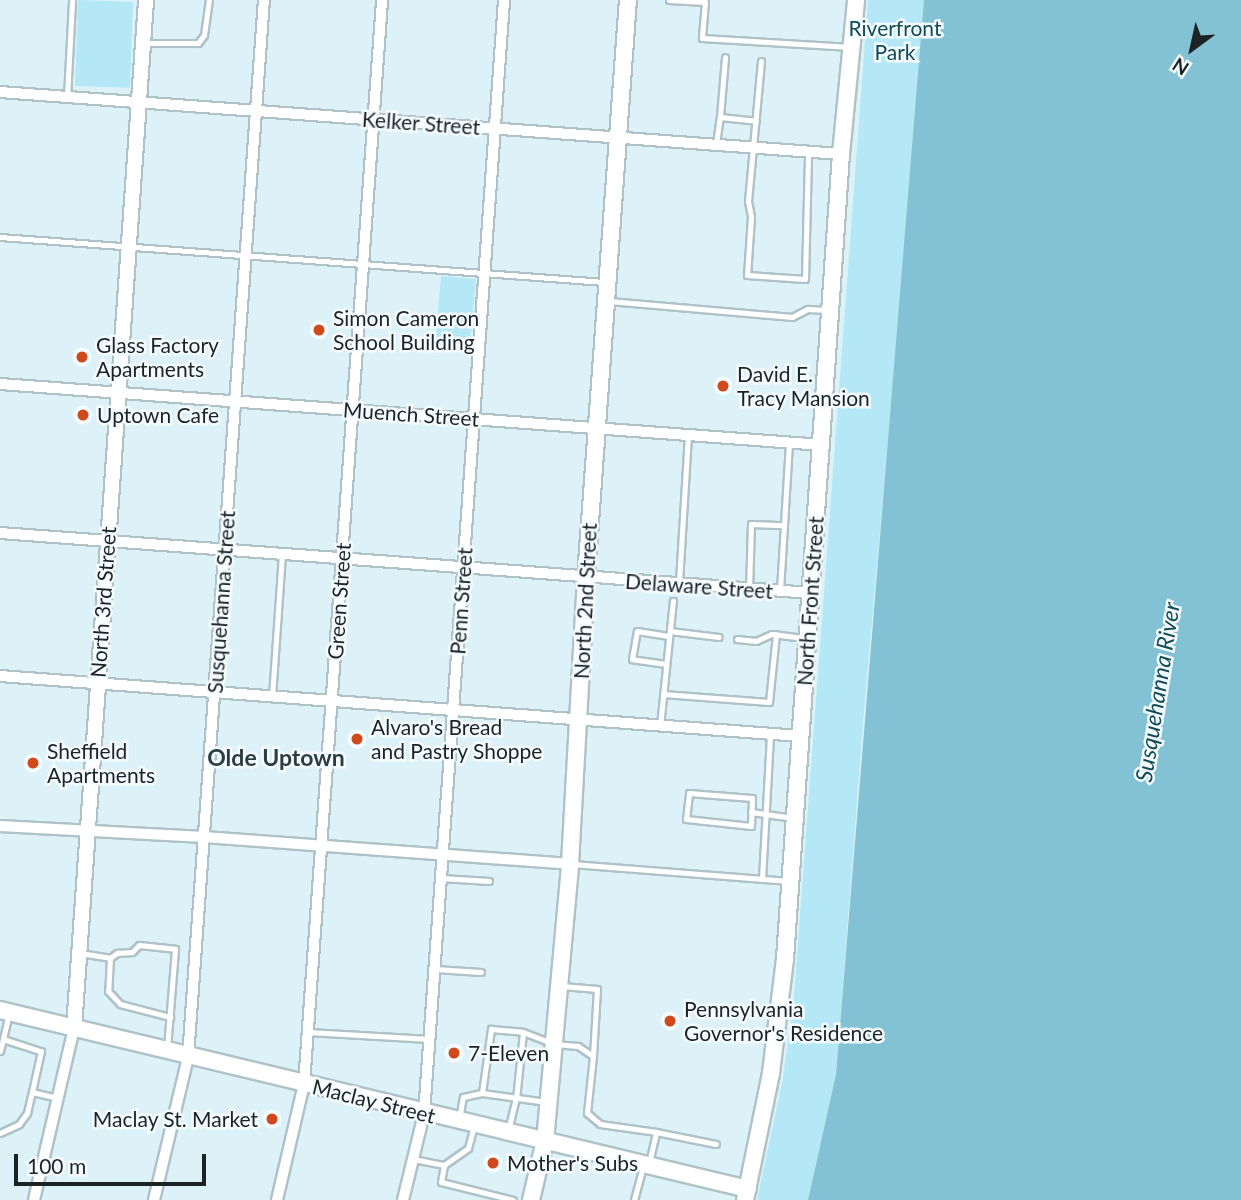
<!DOCTYPE html>
<style>
body{margin:0}
#map{position:relative;width:1241px;height:1200px;overflow:hidden;background:#ddf2f8;font-family:Lato,sans-serif}
div>[style]{position:absolute}
[style*='--x']{left:calc(var(--x)*1px);top:calc(var(--y)*1px);width:calc(var(--w)*1px);rotate:calc(var(--a)*1deg)}
.green>*{inset:0;background:#b5e8f6;transform-origin:0 0}
.water>*{inset:0;background:#83c2d4}
.roads{filter:drop-shadow(2px 0 #aec2c8) drop-shadow(-2px 0 #aec2c8) drop-shadow(0 2px #aec2c8) drop-shadow(0 -2px #aec2c8)}
.service>*{height:5px;margin:-2.5px;padding:0 2.5px;transform-origin:2.5px;border-radius:2.5px;background:#fff}
.minor>*{height:10px;margin:-5px;padding:0 5px;transform-origin:5px;border-radius:5px;background:#fff}
.secondary>*{height:14px;margin:-7px;padding:0 7px;transform-origin:7px;border-radius:7px;background:#fff}
.primary>*{height:16px;margin:-8px;padding:0 8px;transform-origin:8px;border-radius:8px;background:#fff}
.dots>*{width:19px;height:19px;translate:-50% -50%;box-sizing:border-box;border:4px solid #f4fcff;border-radius:50%}
span{translate:-50% -50%;white-space:nowrap;text-align:center;line-height:1.15;-webkit-text-stroke:5px #f4fcff;paint-order:stroke}
.park-label{font-size:21px;color:#134a57}
.street-label{font-size:21px;color:#1b2325}
.poi-label{font-size:21px;color:#1b2325}
.left{translate:0 -50%;text-align:left}
.right{translate:-100% -50%;text-align:right}
.water-label{font-size:23px;color:#144b58;font-style:italic}
.neighbourhood-label{font-size:23px;color:#2c3d41;font-weight:700}
.north{position:absolute;left:1157px;top:14px;width:70px;height:70px;-webkit-text-stroke:5px #f4fcff;paint-order:stroke;rotate:213deg;font-size:19px;font-weight:700;line-height:28px;text-align:center;color:#1b2325}
.north::after{content:'';display:block;margin:auto;width:24px;height:32px;background:#1b2325;clip-path:polygon(50% 0,100% 100%,50% 72%,0 100%)}
.scale{position:absolute;left:14px;top:1154px;width:192px;height:32px;box-sizing:border-box;border:4px solid #1b2325;border-top:0;padding-left:9px;font-size:21px;line-height:24px;white-space:nowrap;color:#1b2325;-webkit-text-stroke:5px #f4fcff;paint-order:stroke}
</style>
<div id="map">
<div class="green">
<i style="left:78px;top:0;width:55px;height:86px;rotate:2deg"></i>
<i style="clip-path:polygon(868px 0,924px 0,923px 41px,863px 724px,836px 1074px,808px 1200px,757px 1200px,783px 1078px,794px 996px)"></i>
<i style="left:441px;top:276px;width:35px;height:70px;rotate:5deg"></i>
</div>
<div class="water">
<i style="clip-path:polygon(924px 0,1241px 0,1241px 1200px,808px 1200px,836px 1074px)"></i>
</div>
<div class="roads">
<div class="service">
<i style="--x:669;--y:0;--w:36;--a:3"></i>
<i style="--x:705;--y:2;--w:36;--a:95"></i>
<i style="--x:702;--y:38;--w:149;--a:3.5"></i>
<i style="--x:143;--y:43;--w:55;--a:0"></i>
<i style="--x:198;--y:43;--w:10;--a:-53"></i>
<i style="--x:204;--y:35;--w:35;--a:-82"></i>
<i style="--x:761;--y:61;--w:141;--a:95.3"></i>
<i style="--x:748;--y:201;--w:16;--a:79"></i>
<i style="--x:751;--y:217;--w:58;--a:93.9"></i>
<i style="--x:747;--y:275;--w:58;--a:3.9"></i>
<i style="--x:805;--y:279;--w:127;--a:-88.6"></i>
<i style="--x:67;--y:97;--w:97;--a:-87"></i>
<i style="--x:720;--y:117;--w:60;--a:-85.2"></i>
<i style="--x:716;--y:144;--w:27;--a:-82"></i>
<i style="--x:720;--y:117;--w:36;--a:6"></i>
<i style="--x:0;--y:237;--w:606;--a:4.26"></i>
<i style="--x:609;--y:301;--w:184;--a:5"></i>
<i style="--x:792;--y:317;--w:18;--a:-27"></i>
<i style="--x:808;--y:309;--w:19;--a:3"></i>
<i style="--x:679;--y:582;--w:147;--a:-86.5"></i>
<i style="--x:749;--y:590;--w:66;--a:-88.3"></i>
<i style="--x:751;--y:524;--w:33;--a:2"></i>
<i style="--x:780;--y:590;--w:147;--a:-86.5"></i>
<i style="--x:670;--y:631;--w:49;--a:7"></i>
<i style="--x:737;--y:639;--w:19;--a:6"></i>
<i style="--x:756;--y:641;--w:17;--a:-24"></i>
<i style="--x:772;--y:634;--w:32;--a:7"></i>
<i style="--x:666;--y:664;--w:34;--a:-172"></i>
<i style="--x:632;--y:659;--w:28;--a:-80"></i>
<i style="--x:637;--y:631;--w:32;--a:9"></i>
<i style="--x:663;--y:694;--w:106;--a:4.3"></i>
<i style="--x:769;--y:702;--w:68;--a:-84.1"></i>
<i style="--x:272;--y:697;--w:143;--a:-86"></i>
<i style="--x:660;--y:726;--w:126;--a:-84.1"></i>
<i style="--x:689;--y:793;--w:63;--a:4.5"></i>
<i style="--x:752;--y:798;--w:28;--a:92"></i>
<i style="--x:751;--y:826;--w:65;--a:-173.9"></i>
<i style="--x:686;--y:819;--w:26;--a:-83"></i>
<i style="--x:751;--y:812;--w:43;--a:7.9"></i>
<i style="--x:572;--y:864;--w:218;--a:4.5"></i>
<i style="--x:441;--y:878;--w:48;--a:3.6"></i>
<i style="--x:762;--y:879;--w:145;--a:-86.8"></i>
<i style="--x:80;--y:953;--w:30;--a:9"></i>
<i style="--x:110;--y:958;--w:9;--a:-36"></i>
<i style="--x:117;--y:953;--w:15;--a:-4"></i>
<i style="--x:132;--y:952;--w:10;--a:-45"></i>
<i style="--x:139;--y:945;--w:36;--a:6"></i>
<i style="--x:175;--y:949;--w:100;--a:94.6"></i>
<i style="--x:110;--y:958;--w:33;--a:93"></i>
<i style="--x:108;--y:991;--w:18;--a:47"></i>
<i style="--x:120;--y:1004;--w:52;--a:14.6"></i>
<i style="--x:435;--y:969;--w:46;--a:3.7"></i>
<i style="--x:562;--y:986;--w:35;--a:5"></i>
<i style="--x:597;--y:989;--w:67;--a:93.4"></i>
<i style="--x:9;--y:1013;--w:27;--a:103"></i>
<i style="--x:3;--y:1039;--w:40;--a:18"></i>
<i style="--x:41;--y:1051;--w:42;--a:102.4"></i>
<i style="--x:308;--y:1032;--w:122;--a:3.3"></i>
<i style="--x:0;--y:1051;--w:12;--a:-76"></i>
<i style="--x:482;--y:1093;--w:65;--a:-82"></i>
<i style="--x:491;--y:1029;--w:32;--a:5"></i>
<i style="--x:459;--y:1119;--w:22;--a:-80"></i>
<i style="--x:463;--y:1097;--w:19;--a:-12"></i>
<i style="--x:482;--y:1093;--w:65;--a:8"></i>
<i style="--x:508;--y:1130;--w:32;--a:-76"></i>
<i style="--x:516;--y:1099;--w:67;--a:-84"></i>
<i style="--x:523;--y:1032;--w:33;--a:21"></i>
<i style="--x:554;--y:1044;--w:24;--a:5"></i>
<i style="--x:578;--y:1046;--w:18;--a:34"></i>
<i style="--x:593;--y:1056;--w:57;--a:96"></i>
<i style="--x:587;--y:1113;--w:17;--a:40"></i>
<i style="--x:600;--y:1124;--w:57;--a:8.1"></i>
<i style="--x:0;--y:1133;--w:21;--a:-25"></i>
<i style="--x:19;--y:1124;--w:14;--a:-54"></i>
<i style="--x:27;--y:1113;--w:22;--a:-77"></i>
<i style="--x:32;--y:1092;--w:27;--a:13"></i>
<i style="--x:413;--y:1159;--w:32;--a:11"></i>
<i style="--x:444;--y:1165;--w:17;--a:100"></i>
<i style="--x:441;--y:1182;--w:74;--a:14"></i>
<i style="--x:649;--y:1163;--w:32;--a:-77"></i>
<i style="--x:656;--y:1132;--w:61;--a:11.3"></i>
<i style="--x:444;--y:1165;--w:29;--a:-35"></i>
<i style="--x:468;--y:1148;--w:23;--a:-75"></i>
<i style="--x:634;--y:1200;--w:35;--a:-75"></i>
</div>
<div class="minor">
<i style="--x:0;--y:92;--w:843;--a:4.22"></i>
<i style="--x:0;--y:384;--w:825;--a:4.24"></i>
<i style="--x:0;--y:533;--w:813;--a:4.23"></i>
<i style="--x:0;--y:676;--w:802;--a:4.29"></i>
<i style="--x:0;--y:826;--w:204;--a:3.1"></i>
<i style="--x:204;--y:837;--w:367;--a:4.2"></i>
<i style="--x:34;--y:1200;--w:177;--a:-76.9"></i>
<i style="--x:154;--y:1200;--w:147;--a:-76.6"></i>
<i style="--x:188;--y:1057;--w:1060;--a:-85.89"></i>
<i style="--x:277;--y:1200;--w:119;--a:-76.9"></i>
<i style="--x:304;--y:1084;--w:1087;--a:-85.88"></i>
<i style="--x:403;--y:1200;--w:89;--a:-76.3"></i>
<i style="--x:424;--y:1114;--w:1117;--a:-85.89"></i>
</div>
<div class="secondary">
<i style="--x:74;--y:1028;--w:1031;--a:-85.99"></i>
</div>
<div class="primary">
<i style="--x:0;--y:1010;--w:769;--a:13.46"></i>
<i style="--x:531;--y:1200;--w:61;--a:-76.7"></i>
<i style="--x:545;--y:1141;--w:278;--a:-84.8"></i>
<i style="--x:570;--y:864;--w:287;--a:-86.8"></i>
<i style="--x:586;--y:577;--w:579;--a:-85.84"></i>
<i style="--x:745;--y:1200;--w:130;--a:-78.4"></i>
<i style="--x:771;--y:1073;--w:115;--a:-83"></i>
<i style="--x:785;--y:959;--w:807;--a:-86.02"></i>
<i style="--x:841;--y:154;--w:155;--a:-84.4"></i>
</div>
</div>
<div class="dots">
<i style="left:319px;top:330px;background:#d0491b"></i>
<i style="left:82px;top:357px;background:#d0491b"></i>
<i style="left:723px;top:386px;background:#d0491b"></i>
<i style="left:83px;top:415px;background:#d0491b"></i>
<i style="left:357px;top:739px;background:#d0491b"></i>
<i style="left:33px;top:763px;background:#d0491b"></i>
<i style="left:670px;top:1021px;background:#d0491b"></i>
<i style="left:454px;top:1053px;background:#d0491b"></i>
<i style="left:272px;top:1119px;background:#d0491b"></i>
<i style="left:493px;top:1163px;background:#d0491b"></i>
</div>
<div class="park-label">
<span style="left:895px;top:40px">Riverfront<br>Park</span>
</div>
<div class="street-label">
<span style="left:421px;top:123px;rotate:4deg">Kelker Street</span>
<span style="left:411px;top:414px;rotate:4deg">Muench Street</span>
<span style="left:699px;top:586px;rotate:4deg">Delaware Street</span>
<span style="left:339px;top:601px;rotate:-86deg">Green Street</span>
<span style="left:461px;top:601px;rotate:-86deg">Penn Street</span>
<span style="left:585px;top:601px;rotate:-87deg">North 2nd Street</span>
<span style="left:810px;top:601px;rotate:-86deg">North Front Street</span>
<span style="left:103px;top:602px;rotate:-86deg">North 3rd Street</span>
<span style="left:221px;top:602px;rotate:-86deg">Susquehanna Street</span>
<span style="left:374px;top:1101px;rotate:14deg">Maclay Street</span>
</div>
<div class="poi-label">
<span class="left" style="left:333px;top:330px">Simon Cameron<br>School Building</span>
<span class="left" style="left:96px;top:357px">Glass Factory<br>Apartments</span>
<span class="left" style="left:737px;top:386px">David E.<br>Tracy Mansion</span>
<span class="left" style="left:97px;top:415px">Uptown Cafe</span>
<span class="left" style="left:371px;top:739px">Alvaro's Bread<br>and Pastry Shoppe</span>
<span class="left" style="left:47px;top:763px">Sheffield<br>Apartments</span>
<span class="left" style="left:684px;top:1021px">Pennsylvania<br>Governor's Residence</span>
<span class="left" style="left:468px;top:1053px">7-Eleven</span>
<span class="right" style="left:258px;top:1119px">Maclay St. Market</span>
<span class="left" style="left:507px;top:1163px">Mother's Subs</span>
</div>
<div class="water-label">
<span style="left:1157px;top:692px;rotate:-81deg">Susquehanna River</span>
</div>
<div class="neighbourhood-label">
<span style="left:276px;top:757px">Olde Uptown</span>
</div>
<div class="north">N</div>
<div class="scale">100 m</div>
</div>
